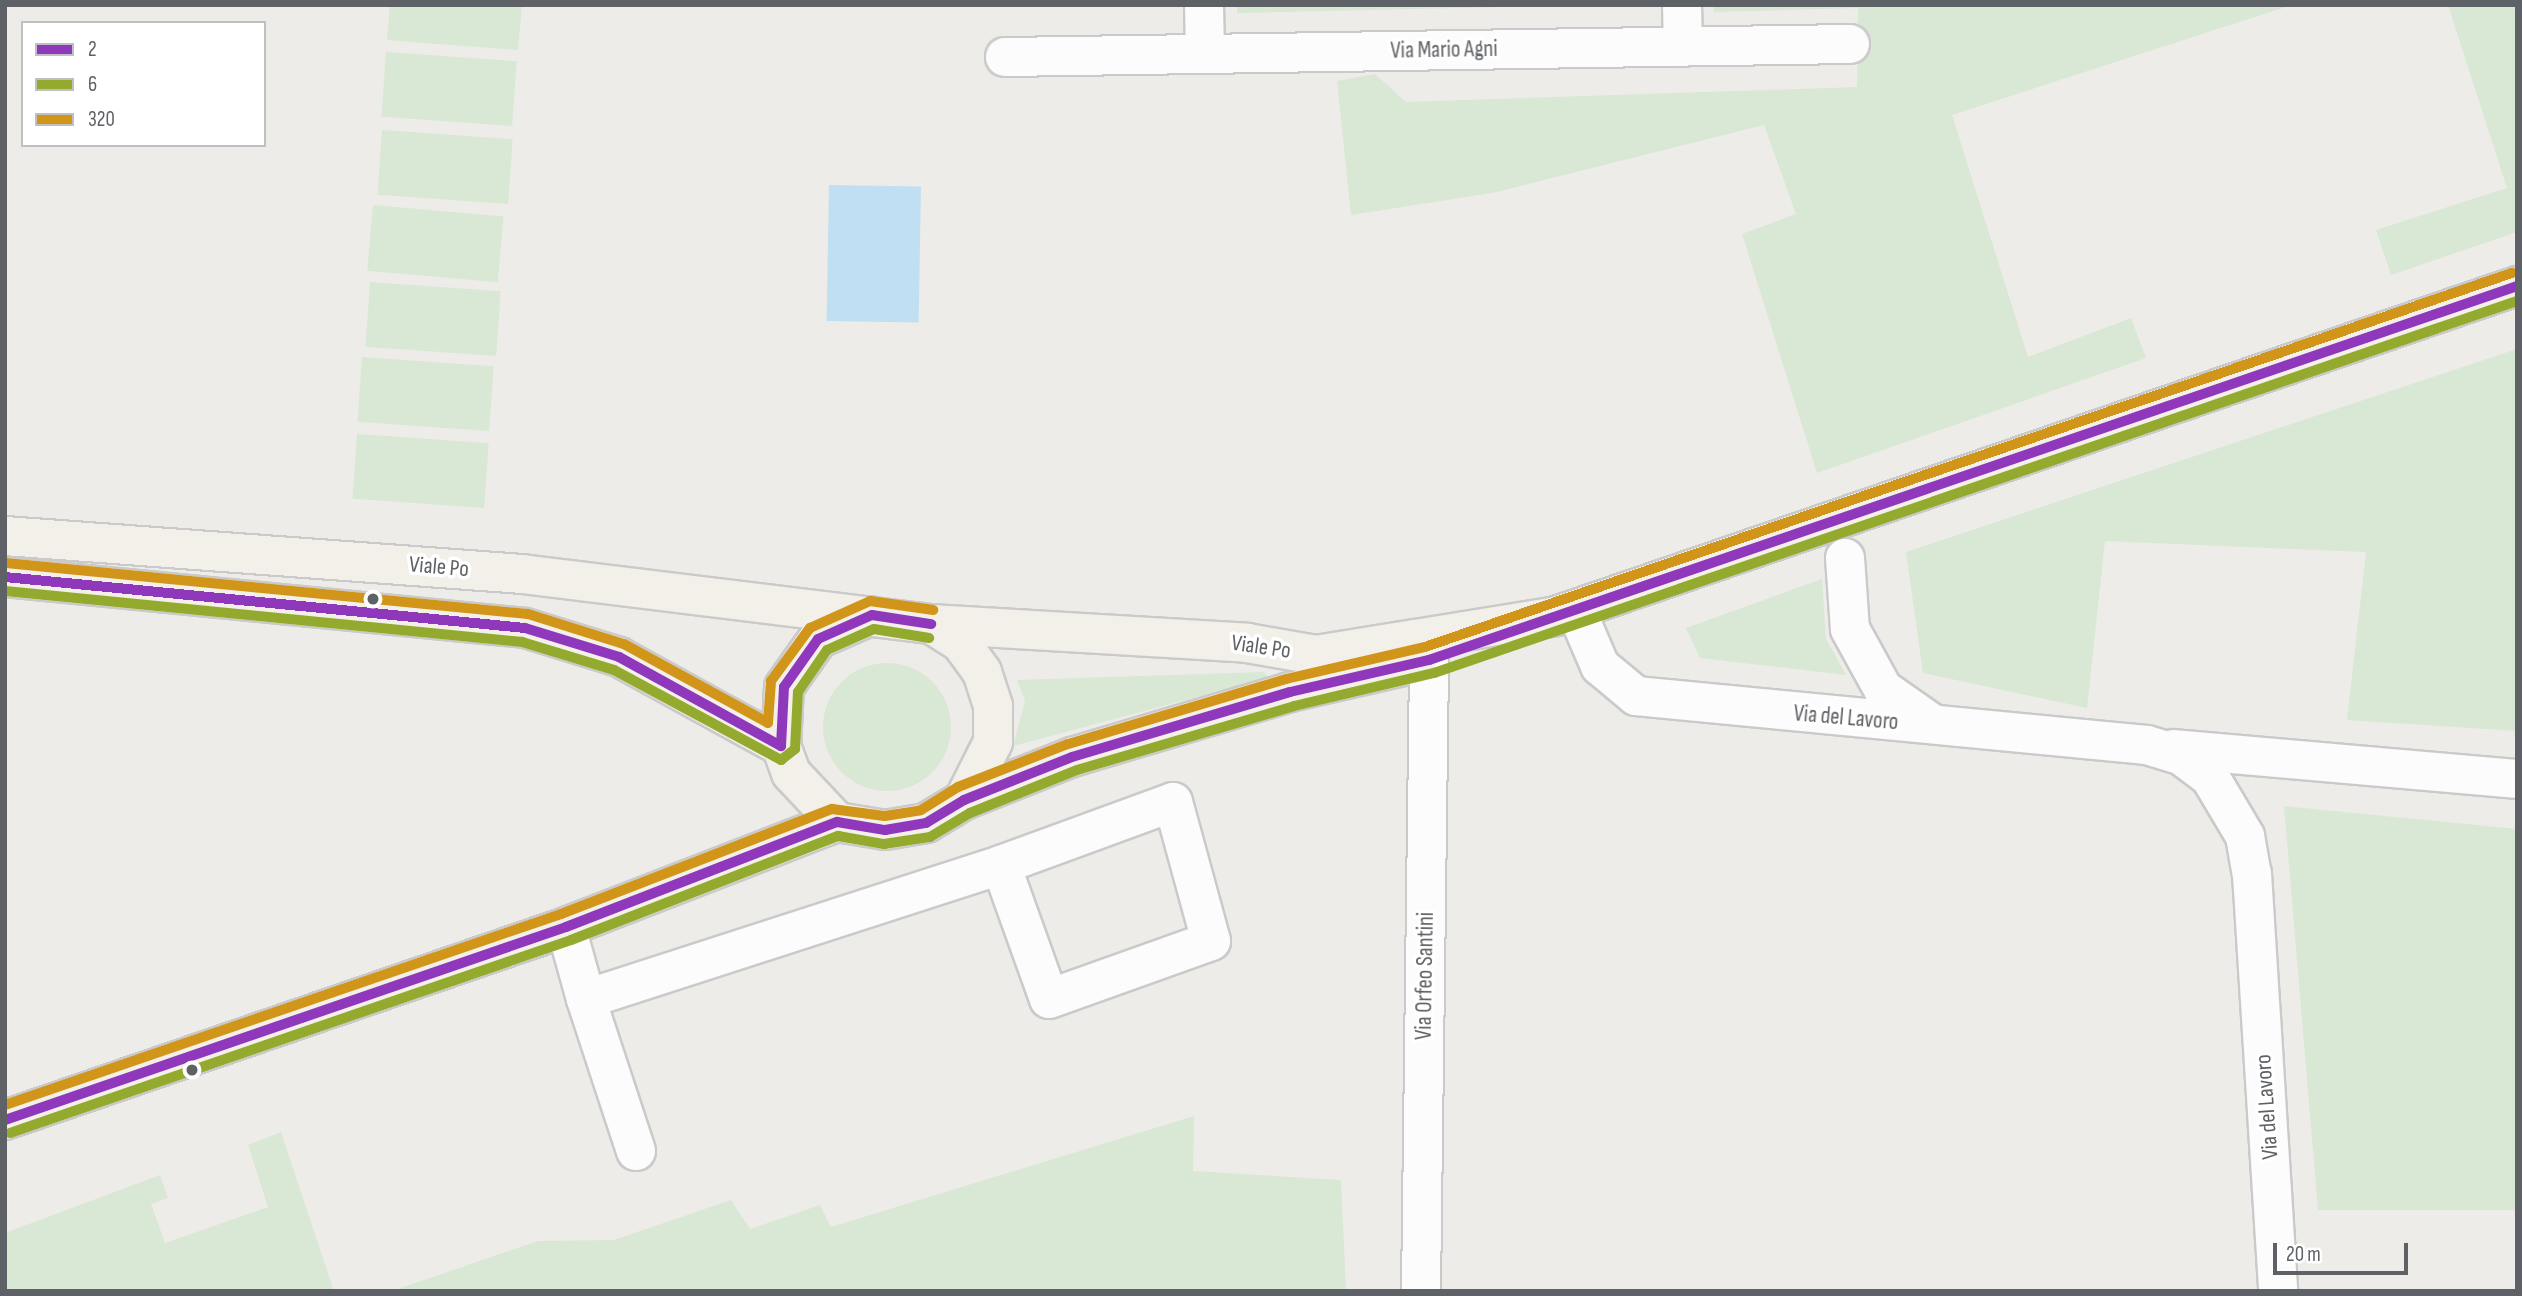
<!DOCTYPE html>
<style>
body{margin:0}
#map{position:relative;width:2522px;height:1296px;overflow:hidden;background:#edece8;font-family:"Sofia Sans Condensed",sans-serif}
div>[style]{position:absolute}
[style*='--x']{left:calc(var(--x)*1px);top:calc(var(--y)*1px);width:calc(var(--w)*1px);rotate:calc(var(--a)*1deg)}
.green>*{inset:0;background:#d8e8d5;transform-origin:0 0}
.round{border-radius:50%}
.water>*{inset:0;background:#c0dff3;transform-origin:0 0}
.roads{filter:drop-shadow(2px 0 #cacaca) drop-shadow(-2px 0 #cacaca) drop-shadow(0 2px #cacaca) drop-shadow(0 -2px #cacaca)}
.minor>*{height:38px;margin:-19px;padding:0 19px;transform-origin:19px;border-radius:19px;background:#fcfcfc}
.major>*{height:38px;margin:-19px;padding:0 19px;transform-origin:19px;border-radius:19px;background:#f2f0e9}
.bus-1>*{height:10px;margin:-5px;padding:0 5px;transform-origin:5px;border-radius:5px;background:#8f38bc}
.bus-2>*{height:10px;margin:-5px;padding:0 5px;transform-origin:5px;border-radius:5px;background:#93aa2e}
.bus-3>*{height:10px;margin:-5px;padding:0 5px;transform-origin:5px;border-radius:5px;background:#d19519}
.dots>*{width:19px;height:19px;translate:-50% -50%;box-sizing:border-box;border:4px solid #fff;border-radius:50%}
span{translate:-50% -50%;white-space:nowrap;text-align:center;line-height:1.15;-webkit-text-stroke:7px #fff;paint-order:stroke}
.street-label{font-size:23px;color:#5e6165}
.frame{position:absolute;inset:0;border:7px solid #5e6165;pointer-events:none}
.legend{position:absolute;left:21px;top:21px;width:245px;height:126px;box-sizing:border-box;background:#fff;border:2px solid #bfc0c1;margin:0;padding:9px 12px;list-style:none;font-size:21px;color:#5e6165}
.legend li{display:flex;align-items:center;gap:14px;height:35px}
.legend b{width:35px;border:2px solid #bfc0c1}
.scale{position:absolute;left:2273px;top:1243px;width:135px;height:32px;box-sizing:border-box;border:4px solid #5e6165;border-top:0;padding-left:9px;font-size:21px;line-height:24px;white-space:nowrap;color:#5e6165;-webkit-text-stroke:5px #fff;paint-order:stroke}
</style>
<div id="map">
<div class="green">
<i style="clip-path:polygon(390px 5px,522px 5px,518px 50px,387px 40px)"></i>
<i style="clip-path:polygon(1237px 5px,1590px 5px,1237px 13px)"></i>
<i style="clip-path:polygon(1714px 5px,2292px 5px,1952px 115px,2028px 357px,2131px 318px,2146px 358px,1817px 473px,1742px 234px,1796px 214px,1764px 125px,1492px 193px,1351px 215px,1337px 81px,1375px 74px,1406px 102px,1857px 87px,1858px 8px,1714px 12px)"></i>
<i style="clip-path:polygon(2448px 5px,2517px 5px,2517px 232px,2391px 275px,2376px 230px,2507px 188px)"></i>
<i style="left:386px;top:52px;width:131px;height:65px;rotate:4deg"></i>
<i style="left:382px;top:130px;width:131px;height:65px;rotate:4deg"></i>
<i style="left:373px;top:205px;width:131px;height:66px;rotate:5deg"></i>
<i style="left:370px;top:282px;width:131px;height:65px;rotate:4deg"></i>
<i style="clip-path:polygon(2517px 349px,2517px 731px,2347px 720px,2366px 552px,2105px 541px,2087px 708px,1923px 673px,1906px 552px)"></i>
<i style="left:362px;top:357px;width:132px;height:65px;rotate:4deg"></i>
<i style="left:357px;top:434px;width:132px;height:65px;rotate:4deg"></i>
<i style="clip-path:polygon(1822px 579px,1826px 639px,1846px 675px,1700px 658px,1686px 628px)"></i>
<i class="round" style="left:823px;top:663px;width:128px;height:128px"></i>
<i style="clip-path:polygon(1264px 672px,1268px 678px,1013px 746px,1025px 701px,1017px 680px)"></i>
<i style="clip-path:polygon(2284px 806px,2517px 829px,2517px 1210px,2318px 1210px)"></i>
<i style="clip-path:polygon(1194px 1116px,1193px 1171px,1341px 1180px,1346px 1291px,392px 1291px,538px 1241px,614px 1240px,731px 1200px,750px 1229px,820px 1205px,831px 1227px)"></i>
<i style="clip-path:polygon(281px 1132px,334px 1291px,5px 1291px,5px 1233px,160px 1175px,168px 1198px,151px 1204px,165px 1243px,268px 1207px,248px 1145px)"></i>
</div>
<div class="water">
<i style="left:829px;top:185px;width:92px;height:136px;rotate:1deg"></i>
</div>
<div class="roads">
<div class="minor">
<i style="--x:1204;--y:5;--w:48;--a:88.8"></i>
<i style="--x:1682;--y:5;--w:42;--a:88.6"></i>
<i style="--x:1005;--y:57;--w:845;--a:-0.88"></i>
<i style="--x:1845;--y:558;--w:71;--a:86"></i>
<i style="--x:1850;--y:629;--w:68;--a:61.2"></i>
<i style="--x:1883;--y:689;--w:61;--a:35"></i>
<i style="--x:1576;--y:610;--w:61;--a:66.8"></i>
<i style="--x:1600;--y:666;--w:47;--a:39.8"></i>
<i style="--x:1636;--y:696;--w:513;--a:5.48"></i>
<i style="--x:2147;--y:745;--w:37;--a:17"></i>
<i style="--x:2182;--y:756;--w:35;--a:37"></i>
<i style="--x:2210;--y:777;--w:69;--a:59.3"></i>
<i style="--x:2245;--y:836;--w:39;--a:80"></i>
<i style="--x:2252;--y:874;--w:418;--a:86.4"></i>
<i style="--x:2174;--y:749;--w:344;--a:5"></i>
<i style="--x:566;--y:927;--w:75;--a:74.5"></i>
<i style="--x:636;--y:1151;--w:160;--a:-108.2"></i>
<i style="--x:586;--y:999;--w:436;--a:-17.9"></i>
<i style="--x:1001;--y:865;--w:142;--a:70.3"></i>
<i style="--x:1049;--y:999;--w:172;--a:-19.7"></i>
<i style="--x:1211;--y:941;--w:144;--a:-105.3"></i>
<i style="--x:1173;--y:802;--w:183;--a:159.9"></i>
<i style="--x:1421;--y:1291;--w:631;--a:-89.27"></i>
</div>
<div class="major">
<i style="--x:5;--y:536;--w:518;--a:4.2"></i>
<i style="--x:522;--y:574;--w:412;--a:7"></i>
<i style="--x:931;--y:624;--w:317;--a:3.4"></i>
<i style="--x:1247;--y:643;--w:70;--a:9.9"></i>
<i style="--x:1316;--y:655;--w:243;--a:-9.2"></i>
<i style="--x:1556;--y:616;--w:1016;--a:-18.95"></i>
<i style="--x:5;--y:577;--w:522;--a:5.6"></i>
<i style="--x:525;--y:628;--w:98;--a:17.1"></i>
<i style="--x:619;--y:657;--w:185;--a:28.8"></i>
<i style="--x:931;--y:624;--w:36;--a:32"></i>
<i style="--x:961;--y:643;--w:36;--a:54"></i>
<i style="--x:982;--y:672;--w:36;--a:72"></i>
<i style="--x:993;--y:706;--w:36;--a:90"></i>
<i style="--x:993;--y:742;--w:65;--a:116.6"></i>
<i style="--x:837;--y:822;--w:67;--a:-133.2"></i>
<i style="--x:791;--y:773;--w:29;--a:-110"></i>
<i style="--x:781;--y:746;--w:59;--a:-87.1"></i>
<i style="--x:784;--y:687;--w:59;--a:-54.7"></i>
<i style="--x:818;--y:639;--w:57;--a:-23.9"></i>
<i style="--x:5;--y:1120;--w:593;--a:-18.98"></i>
<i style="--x:566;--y:927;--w:291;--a:-21.2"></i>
<i style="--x:837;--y:822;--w:49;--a:9.5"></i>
<i style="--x:885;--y:830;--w:42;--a:-9.7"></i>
<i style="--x:926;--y:823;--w:44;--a:-31.2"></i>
<i style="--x:964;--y:800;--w:116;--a:-21.7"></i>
<i style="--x:1072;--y:757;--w:227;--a:-16.6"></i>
<i style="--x:1290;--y:692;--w:130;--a:-12.9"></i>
</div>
</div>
<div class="bus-1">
<i style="--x:5;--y:577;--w:522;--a:5.6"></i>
<i style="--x:525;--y:628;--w:98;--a:17.1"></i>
<i style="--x:619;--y:657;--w:185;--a:28.8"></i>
<i style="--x:781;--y:746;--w:59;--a:-87.1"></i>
<i style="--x:784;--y:687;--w:59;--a:-54.7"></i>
<i style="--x:818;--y:639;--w:59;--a:-24"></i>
<i style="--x:872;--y:615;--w:60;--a:8.7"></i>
<i style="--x:5;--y:1120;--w:593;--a:-18.98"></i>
<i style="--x:566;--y:927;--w:291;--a:-21.2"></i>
<i style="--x:837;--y:822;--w:49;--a:9.5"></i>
<i style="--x:885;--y:830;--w:42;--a:-9.7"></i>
<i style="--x:926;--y:823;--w:44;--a:-31.2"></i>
<i style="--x:964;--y:800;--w:116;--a:-21.7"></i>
<i style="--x:1072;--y:757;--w:227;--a:-16.6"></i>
<i style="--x:1290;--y:692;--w:143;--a:-13"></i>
<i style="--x:1429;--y:660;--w:1150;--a:-18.97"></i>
</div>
<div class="bus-2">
<i style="--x:5;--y:591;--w:520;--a:5.63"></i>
<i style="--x:522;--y:642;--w:96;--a:16.9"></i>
<i style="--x:614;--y:670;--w:190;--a:28.3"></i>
<i style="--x:781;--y:760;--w:18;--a:-38"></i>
<i style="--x:795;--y:749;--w:57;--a:-87"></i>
<i style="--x:798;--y:692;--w:51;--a:-55.4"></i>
<i style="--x:827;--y:650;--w:51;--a:-24.1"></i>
<i style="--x:874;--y:629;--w:56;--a:9.3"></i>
<i style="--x:10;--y:1133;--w:593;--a:-18.98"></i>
<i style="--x:571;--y:940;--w:287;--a:-21.3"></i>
<i style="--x:838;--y:836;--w:47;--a:9.9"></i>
<i style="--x:884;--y:844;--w:47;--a:-8.7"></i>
<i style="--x:930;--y:837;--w:47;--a:-31"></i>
<i style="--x:970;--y:813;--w:115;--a:-21.9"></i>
<i style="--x:1077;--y:770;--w:226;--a:-16.4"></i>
<i style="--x:1294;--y:706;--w:144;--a:-13.3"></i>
<i style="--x:1434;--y:673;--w:1145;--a:-18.96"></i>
</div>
<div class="bus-3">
<i style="--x:6;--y:563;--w:524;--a:5.58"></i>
<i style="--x:528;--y:614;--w:101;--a:17.4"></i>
<i style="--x:624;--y:644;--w:164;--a:28.7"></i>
<i style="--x:768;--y:723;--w:42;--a:-85.9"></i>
<i style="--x:771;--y:681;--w:66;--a:-53.7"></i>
<i style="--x:810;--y:628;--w:66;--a:-24.2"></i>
<i style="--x:870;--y:601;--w:64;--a:8.1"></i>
<i style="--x:5;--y:1105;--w:588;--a:-18.96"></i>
<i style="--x:561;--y:914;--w:291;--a:-21.2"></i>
<i style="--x:832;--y:809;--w:53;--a:7.5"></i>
<i style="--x:885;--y:816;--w:36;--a:-9"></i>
<i style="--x:921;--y:810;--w:44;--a:-31.9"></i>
<i style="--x:958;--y:787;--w:118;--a:-21.4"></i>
<i style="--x:1068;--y:744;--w:227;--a:-16.6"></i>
<i style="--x:1286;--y:679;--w:143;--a:-13"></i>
<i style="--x:1425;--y:647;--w:1150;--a:-18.99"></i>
</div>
<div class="dots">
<i style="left:373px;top:599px;background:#5e6165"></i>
<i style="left:192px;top:1070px;background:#5e6165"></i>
</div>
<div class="street-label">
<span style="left:1444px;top:50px;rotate:-1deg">Via Mario Agni</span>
<span style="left:439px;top:567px;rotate:5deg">Viale Po</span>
<span style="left:1261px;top:647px;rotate:8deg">Viale Po</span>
<span style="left:1846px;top:718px;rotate:5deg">Via del Lavoro</span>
<span style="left:1425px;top:976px;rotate:-89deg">Via Orfeo Santini</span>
<span style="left:2267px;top:1107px;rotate:-94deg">Via del Lavoro</span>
</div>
<div class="frame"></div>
<ul class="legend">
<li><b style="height:9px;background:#8f38bc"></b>2</li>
<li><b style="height:9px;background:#93aa2e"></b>6</li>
<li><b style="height:9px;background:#d19519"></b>320</li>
</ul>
<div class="scale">20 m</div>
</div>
